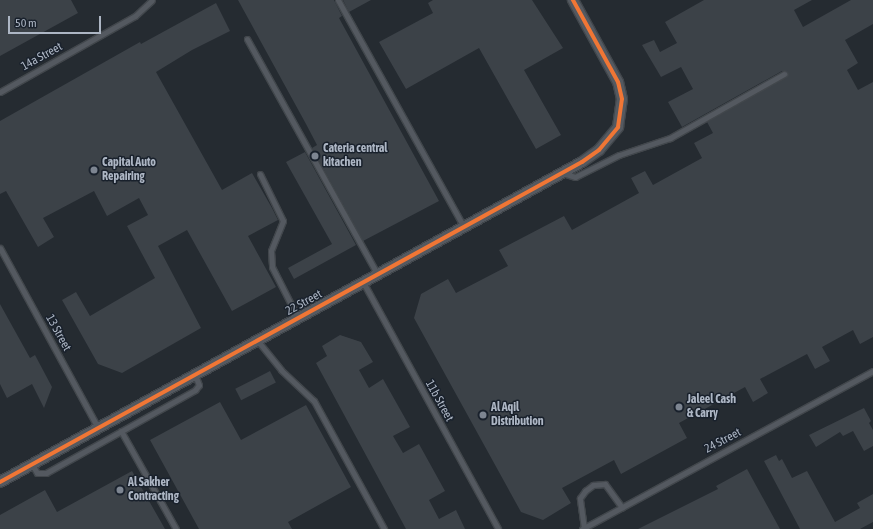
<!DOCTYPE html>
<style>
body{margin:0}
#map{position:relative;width:873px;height:529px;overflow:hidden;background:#252b31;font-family:"Asap Condensed",sans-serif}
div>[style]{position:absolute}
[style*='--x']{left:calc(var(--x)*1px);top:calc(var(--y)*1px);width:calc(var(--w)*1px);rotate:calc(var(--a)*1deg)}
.building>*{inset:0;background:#3c4248;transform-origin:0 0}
.roads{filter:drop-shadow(1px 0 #42474c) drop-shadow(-1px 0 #42474c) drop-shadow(0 1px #42474c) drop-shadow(0 -1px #42474c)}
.lane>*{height:5px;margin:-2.5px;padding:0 2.5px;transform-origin:2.5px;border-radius:2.5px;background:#545960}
.street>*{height:10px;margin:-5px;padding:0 5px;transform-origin:5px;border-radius:5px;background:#545960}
.cycleway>*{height:4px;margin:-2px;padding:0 2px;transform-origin:2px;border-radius:2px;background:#f07635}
.dots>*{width:11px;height:11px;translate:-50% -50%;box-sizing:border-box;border:2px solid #19212c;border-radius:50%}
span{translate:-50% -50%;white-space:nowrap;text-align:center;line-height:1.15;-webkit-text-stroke:3px #19212c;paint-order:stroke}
.street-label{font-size:12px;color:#adb6c4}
.poi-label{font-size:12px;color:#adb6c4;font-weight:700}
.left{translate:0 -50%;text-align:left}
.scale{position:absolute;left:8px;top:16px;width:93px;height:18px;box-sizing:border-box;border:2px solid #adb6c4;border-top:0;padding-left:5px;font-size:12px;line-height:14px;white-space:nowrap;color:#adb6c4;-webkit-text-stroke:3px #19212c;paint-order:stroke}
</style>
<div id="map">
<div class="building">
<i style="clip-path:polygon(0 0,71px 0,78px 13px,0 56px)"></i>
<i style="clip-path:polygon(238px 0,334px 0,342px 16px,339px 18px,439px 201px,363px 241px,312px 148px,317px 145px,306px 124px)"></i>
<i style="clip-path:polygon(343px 0,371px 0,349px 12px)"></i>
<i style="clip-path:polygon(433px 0,532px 0,563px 48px,524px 70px,561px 135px,536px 149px,479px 48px,406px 89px,379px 42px,433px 13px,428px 3px)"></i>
<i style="clip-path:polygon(704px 0,812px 0,794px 10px,803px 27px,851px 0,873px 0,873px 24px,845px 40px,858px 63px,847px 70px,858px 90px,873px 82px,873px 337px,860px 344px,853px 330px,822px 347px,830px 361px,815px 369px,807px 354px,760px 379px,768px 393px,753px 402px,745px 387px,679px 423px,687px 438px,621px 474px,614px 460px,562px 488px,571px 503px,543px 520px,521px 512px,414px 318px,421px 294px,448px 279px,456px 293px,508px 266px,499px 250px,564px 216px,572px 230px,639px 193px,631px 178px,645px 171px,653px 185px,702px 158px,694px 143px,713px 133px,707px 122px,787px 76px,787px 72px,782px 71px,682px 127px,668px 102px,693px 89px,681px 67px,661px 77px,642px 45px,654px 40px,660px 52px,677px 43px,665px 22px)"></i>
<i style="clip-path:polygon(216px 3px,230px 31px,192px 50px,156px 72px,222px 190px,252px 173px,272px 208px,278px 220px,248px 236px,276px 287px,232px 311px,187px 230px,158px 246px,201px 328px,122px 373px,98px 364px,62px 300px,76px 292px,90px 316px,155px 278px,127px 226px,148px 215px,139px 198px,107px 216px,94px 191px,43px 218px,54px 237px,38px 247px,6px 191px,0 194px,0 121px,140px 42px,141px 44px)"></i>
<i style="clip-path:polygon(305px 152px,356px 245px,294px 279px,288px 268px,332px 244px,286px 162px)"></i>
<i style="clip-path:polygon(0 304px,30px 358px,35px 355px,52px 387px,44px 408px,32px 384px,7px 398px,0 384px)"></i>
<i style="clip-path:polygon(340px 335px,361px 342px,373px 362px,359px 370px,369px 388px,383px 379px,410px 427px,393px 436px,403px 453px,419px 444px,445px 491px,429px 500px,439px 519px,456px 510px,465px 529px,406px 529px,316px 363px,327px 356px,322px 346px)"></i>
<i style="left:270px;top:371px;width:13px;height:39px;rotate:63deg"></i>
<i style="clip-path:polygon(220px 402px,241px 440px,306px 405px,351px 487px,288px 522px,292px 529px,199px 529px,150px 440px)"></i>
<i style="clip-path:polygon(864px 408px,871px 421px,869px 423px,873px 430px,873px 446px,864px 451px,853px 431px,843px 436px,840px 432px,816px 447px,809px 435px)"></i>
<i style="clip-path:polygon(776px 455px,779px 461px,782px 459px,792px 478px,807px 471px,835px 522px,860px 508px,857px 503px,873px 494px,873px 522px,860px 529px,800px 529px,764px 461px)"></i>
<i style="clip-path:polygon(747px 469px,780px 529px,638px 529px,718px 489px,716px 486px)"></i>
<i style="clip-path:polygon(132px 471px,165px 529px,0 529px,0 515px,45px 490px,57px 512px)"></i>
</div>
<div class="roads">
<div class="lane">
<i style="--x:338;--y:0;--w:260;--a:61"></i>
<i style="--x:247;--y:39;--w:269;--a:61"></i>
<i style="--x:0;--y:92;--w:155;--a:-29.4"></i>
<i style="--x:135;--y:16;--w:23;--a:-43"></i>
<i style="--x:563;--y:173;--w:13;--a:18"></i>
<i style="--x:575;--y:177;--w:49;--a:-26.6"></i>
<i style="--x:619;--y:155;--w:54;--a:-18.4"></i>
<i style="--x:670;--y:138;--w:131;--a:-29.3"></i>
<i style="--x:260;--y:174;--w:52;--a:63.9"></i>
<i style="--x:283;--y:221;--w:32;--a:112"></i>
<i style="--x:271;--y:251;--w:16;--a:86"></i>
<i style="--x:272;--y:267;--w:57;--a:63"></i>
<i style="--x:0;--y:248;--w:205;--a:61.4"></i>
<i style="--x:363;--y:282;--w:281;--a:61.3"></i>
<i style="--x:257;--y:340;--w:38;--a:51"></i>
<i style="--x:281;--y:370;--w:45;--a:43.2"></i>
<i style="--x:314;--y:401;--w:146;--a:61.3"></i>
<i style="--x:121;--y:431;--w:112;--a:60.7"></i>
<i style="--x:32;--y:464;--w:10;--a:61"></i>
<i style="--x:37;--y:473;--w:9;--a:0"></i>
<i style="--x:46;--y:473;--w:171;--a:-29.1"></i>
<i style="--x:195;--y:390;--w:6;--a:-51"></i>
<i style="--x:199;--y:385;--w:11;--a:-112"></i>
<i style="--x:584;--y:528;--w:30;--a:-98"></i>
<i style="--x:580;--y:498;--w:9;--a:-54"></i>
<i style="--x:585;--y:491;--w:10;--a:-37"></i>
<i style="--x:593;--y:485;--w:12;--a:-5"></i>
<i style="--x:605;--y:484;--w:29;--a:54"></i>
<i style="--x:582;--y:529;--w:331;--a:-28.5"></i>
</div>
<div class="street">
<i style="--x:0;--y:482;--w:664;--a:-28.8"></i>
<i style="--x:582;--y:162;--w:21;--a:-35"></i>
<i style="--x:599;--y:150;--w:30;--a:-50"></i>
<i style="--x:618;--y:127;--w:28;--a:-82"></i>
<i style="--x:622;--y:99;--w:17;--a:-103"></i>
<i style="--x:618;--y:82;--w:94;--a:-118.8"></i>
</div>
</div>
<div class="cycleway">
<i style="--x:0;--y:482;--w:664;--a:-28.8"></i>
<i style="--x:582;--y:162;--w:21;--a:-35"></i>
<i style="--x:599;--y:150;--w:30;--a:-50"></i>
<i style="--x:618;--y:127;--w:28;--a:-82"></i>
<i style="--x:622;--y:99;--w:17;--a:-103"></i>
<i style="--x:618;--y:82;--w:94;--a:-118.8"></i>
</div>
<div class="dots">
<i style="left:315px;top:156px;background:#7d8591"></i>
<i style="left:94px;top:170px;background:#7d8591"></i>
<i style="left:679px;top:407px;background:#7d8591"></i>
<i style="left:483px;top:415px;background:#7d8591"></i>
<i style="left:120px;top:490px;background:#7d8591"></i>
</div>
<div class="street-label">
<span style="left:42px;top:57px;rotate:-29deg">14a Street</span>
<span style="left:304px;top:303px;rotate:-29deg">22 Street</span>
<span style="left:58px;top:333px;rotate:61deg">13 Street</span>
<span style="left:439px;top:401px;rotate:61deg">11b Street</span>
<span style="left:723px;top:441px;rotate:-28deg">24 Street</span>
</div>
<div class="poi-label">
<span class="left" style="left:323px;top:156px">Cateria central<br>kitachen</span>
<span class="left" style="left:102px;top:170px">Capital Auto<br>Repairing</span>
<span class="left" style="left:687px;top:407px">Jaleel Cash<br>&amp; Carry</span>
<span class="left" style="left:491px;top:415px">Al Aqil<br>Distribution</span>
<span class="left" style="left:128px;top:490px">Al Sakher<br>Contracting</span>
</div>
<div class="scale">50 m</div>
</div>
